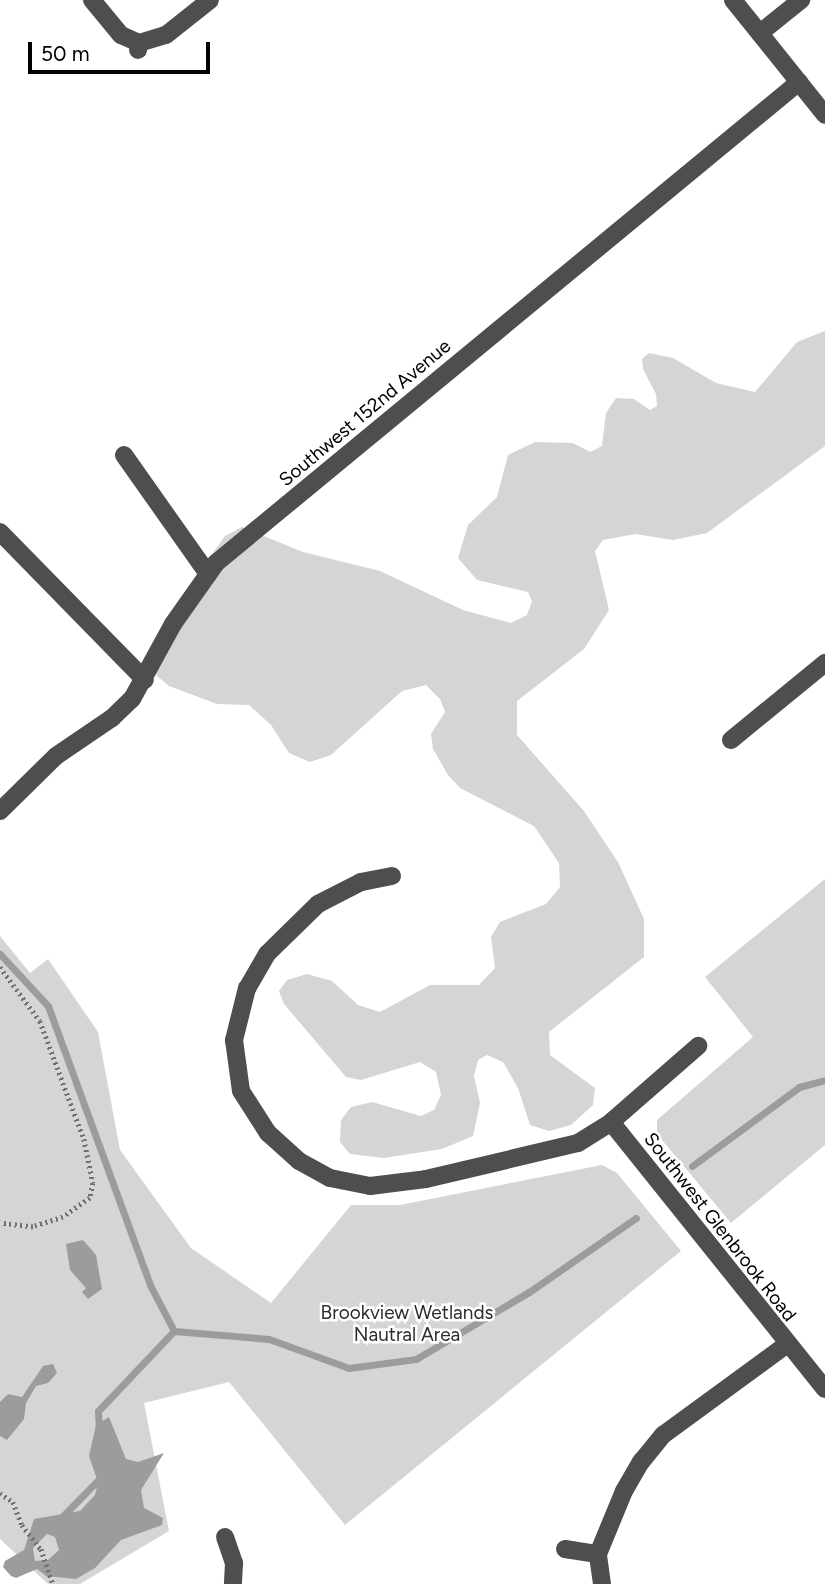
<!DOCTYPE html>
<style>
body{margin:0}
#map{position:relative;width:825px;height:1584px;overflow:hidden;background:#fff;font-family:Figtree,sans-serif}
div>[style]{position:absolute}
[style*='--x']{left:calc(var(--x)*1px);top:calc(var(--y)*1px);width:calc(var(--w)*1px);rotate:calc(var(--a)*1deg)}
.green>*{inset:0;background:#d5d5d5}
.water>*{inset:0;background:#9c9c9c}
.stream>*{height:7px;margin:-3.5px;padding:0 3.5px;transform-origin:3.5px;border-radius:3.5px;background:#9c9c9c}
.path>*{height:4.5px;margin-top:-2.25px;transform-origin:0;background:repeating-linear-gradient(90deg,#707070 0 2px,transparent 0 5.5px)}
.minor>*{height:18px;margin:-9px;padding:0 9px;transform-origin:9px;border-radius:9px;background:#4e4e4e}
span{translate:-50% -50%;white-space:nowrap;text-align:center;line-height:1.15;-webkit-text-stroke:5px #fff;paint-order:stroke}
.street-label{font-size:19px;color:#000}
.park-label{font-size:19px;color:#2c2c2c}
.scale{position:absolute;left:28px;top:42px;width:182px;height:32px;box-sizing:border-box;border:4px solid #000;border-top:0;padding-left:9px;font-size:21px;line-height:24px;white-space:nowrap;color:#000;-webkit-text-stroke:5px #fff;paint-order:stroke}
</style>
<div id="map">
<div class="green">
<i style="clip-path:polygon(825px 331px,825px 446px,707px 533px,673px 540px,635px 534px,603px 540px,595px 551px,609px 610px,584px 649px,517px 701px,517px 735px,584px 811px,618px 862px,644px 919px,644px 957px,549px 1032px,550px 1055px,595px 1088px,593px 1105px,571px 1125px,549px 1131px,530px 1125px,518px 1088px,503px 1062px,487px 1055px,478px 1060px,474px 1076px,480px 1103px,473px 1136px,442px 1149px,384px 1158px,350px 1154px,340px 1142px,341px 1120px,351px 1107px,372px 1102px,421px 1116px,434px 1110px,441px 1095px,436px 1072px,420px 1062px,361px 1080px,346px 1077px,284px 1004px,279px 991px,287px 980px,307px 974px,332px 981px,358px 1005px,380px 1012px,430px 985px,479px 985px,495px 968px,491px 937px,500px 922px,546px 904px,560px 887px,559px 863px,534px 826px,460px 788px,448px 775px,433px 749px,431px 734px,445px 712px,440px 699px,426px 685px,402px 691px,331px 755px,310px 762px,289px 753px,271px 725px,249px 705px,217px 704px,169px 686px,156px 675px,156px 648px,177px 603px,225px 536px,242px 527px,303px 552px,380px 571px,463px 610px,511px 623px,527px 615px,532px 601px,528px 592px,477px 580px,458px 558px,468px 525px,497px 497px,508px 455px,535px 442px,573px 443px,590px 452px,602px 446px,606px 413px,616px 398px,634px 399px,650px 410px,657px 406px,656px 394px,643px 369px,642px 359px,649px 353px,673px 358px,716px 383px,755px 392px,797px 342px)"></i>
<i style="clip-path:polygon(825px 879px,825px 1145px,731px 1223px,657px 1134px,657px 1120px,753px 1037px,705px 977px)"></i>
<i style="clip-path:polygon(0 936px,30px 973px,48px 959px,98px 1032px,120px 1150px,191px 1248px,271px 1303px,351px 1205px,400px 1205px,602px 1165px,617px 1173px,681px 1251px,345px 1525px,229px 1382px,144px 1403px,169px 1531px,80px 1584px,48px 1584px,0 1539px)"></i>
</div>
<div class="water">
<i style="clip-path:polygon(83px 1240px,96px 1255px,102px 1289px,88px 1299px,82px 1292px,86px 1288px,70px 1270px,66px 1244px)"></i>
<i style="clip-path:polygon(53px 1364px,57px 1373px,48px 1383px,36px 1386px,26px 1403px,24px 1419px,7px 1440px,0 1436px,0 1402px,8px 1394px,22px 1397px,43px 1366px)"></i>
<i style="clip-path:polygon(evenodd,109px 1417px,126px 1459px,138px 1462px,164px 1453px,141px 1490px,144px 1508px,163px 1518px,162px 1525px,121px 1540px,95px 1568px,76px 1579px,46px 1576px,37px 1569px,16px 1578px,11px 1576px,3px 1567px,5px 1561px,24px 1550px,34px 1519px,80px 1511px,95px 1495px,98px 1482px,89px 1456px,96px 1425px,109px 1417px,47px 1534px,55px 1537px,59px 1550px,48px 1560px,35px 1561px,33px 1548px,47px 1534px)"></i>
</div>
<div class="stream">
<i style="--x:0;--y:954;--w:71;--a:47.3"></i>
<i style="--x:48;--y:1006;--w:297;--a:69.9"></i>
<i style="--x:150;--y:1285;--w:52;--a:62.4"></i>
<i style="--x:692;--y:1166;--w:133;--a:-36.4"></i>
<i style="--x:799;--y:1087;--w:27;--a:-15"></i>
<i style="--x:99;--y:1430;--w:19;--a:-93"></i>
<i style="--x:98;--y:1411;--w:110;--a:-46.5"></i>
<i style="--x:174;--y:1331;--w:95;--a:4.8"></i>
<i style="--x:269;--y:1339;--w:85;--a:19.9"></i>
<i style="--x:349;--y:1368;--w:68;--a:-7.7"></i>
<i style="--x:416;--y:1359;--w:131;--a:-30.7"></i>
<i style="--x:529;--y:1292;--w:130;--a:-34.7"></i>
<i style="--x:59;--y:1520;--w:62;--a:-45.7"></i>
</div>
<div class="path">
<i style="--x:0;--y:967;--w:67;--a:53.5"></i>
<i style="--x:40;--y:1021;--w:126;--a:69.6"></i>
<i style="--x:84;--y:1139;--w:45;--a:78.4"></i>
<i style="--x:93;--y:1183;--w:15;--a:101"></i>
<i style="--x:90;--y:1198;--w:33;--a:145"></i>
<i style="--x:63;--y:1217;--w:32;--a:162"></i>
<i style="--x:33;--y:1227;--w:33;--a:-173"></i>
<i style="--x:0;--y:1493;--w:16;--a:35"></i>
<i style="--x:13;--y:1502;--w:25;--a:69"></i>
<i style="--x:22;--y:1525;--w:31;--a:52"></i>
<i style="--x:41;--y:1549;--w:37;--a:71"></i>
</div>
<div class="minor">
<i style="--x:92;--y:0;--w:45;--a:50.4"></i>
<i style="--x:121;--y:35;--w:20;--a:24"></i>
<i style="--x:139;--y:43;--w:7;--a:98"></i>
<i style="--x:733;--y:0;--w:147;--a:51.3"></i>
<i style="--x:760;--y:33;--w:53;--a:-38.8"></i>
<i style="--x:139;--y:43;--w:28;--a:-17"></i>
<i style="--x:166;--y:35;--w:56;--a:-38.5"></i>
<i style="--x:124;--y:455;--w:146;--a:54.8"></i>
<i style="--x:0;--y:532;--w:207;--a:45.6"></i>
<i style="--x:731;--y:740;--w:122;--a:-39.3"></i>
<i style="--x:0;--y:811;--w:78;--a:-44.5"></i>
<i style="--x:56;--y:756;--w:68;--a:-34.2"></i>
<i style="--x:112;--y:718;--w:28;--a:-44"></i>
<i style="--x:132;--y:699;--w:85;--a:-61.3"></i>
<i style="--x:173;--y:624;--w:75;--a:-54.8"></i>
<i style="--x:216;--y:563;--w:756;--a:-39.52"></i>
<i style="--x:392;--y:876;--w:32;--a:169"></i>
<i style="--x:361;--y:882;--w:48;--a:152.9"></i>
<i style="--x:318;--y:904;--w:71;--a:135.6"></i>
<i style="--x:267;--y:954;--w:39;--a:120"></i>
<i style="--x:247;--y:988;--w:54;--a:104"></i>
<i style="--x:234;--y:1040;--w:51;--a:82.2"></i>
<i style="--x:241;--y:1091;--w:50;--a:57.3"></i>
<i style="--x:268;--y:1133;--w:42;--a:42.1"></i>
<i style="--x:299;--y:1161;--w:35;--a:29"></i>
<i style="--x:330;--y:1178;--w:41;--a:11.3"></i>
<i style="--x:370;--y:1186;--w:56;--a:-7.1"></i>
<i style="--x:426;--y:1179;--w:156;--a:-13.3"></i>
<i style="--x:578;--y:1143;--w:39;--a:-32"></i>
<i style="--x:611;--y:1122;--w:116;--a:-41.1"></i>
<i style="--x:611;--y:1122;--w:342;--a:51.3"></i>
<i style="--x:225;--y:1537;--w:28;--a:71"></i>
<i style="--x:234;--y:1563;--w:21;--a:93"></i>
<i style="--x:565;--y:1549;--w:33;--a:9"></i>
<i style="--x:602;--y:1584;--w:30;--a:-98"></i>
<i style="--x:598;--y:1554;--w:68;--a:-67.6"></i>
<i style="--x:624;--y:1491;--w:34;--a:-60"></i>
<i style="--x:641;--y:1462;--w:35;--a:-51"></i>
<i style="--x:663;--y:1435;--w:152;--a:-36.2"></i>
</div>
<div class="street-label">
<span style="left:365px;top:413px;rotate:-40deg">Southwest 152nd Avenue</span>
<span style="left:720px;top:1227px;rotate:52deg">Southwest Glenbrook Road</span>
</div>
<div class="park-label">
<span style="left:407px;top:1324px">Brookview Wetlands<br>Nautral Area</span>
</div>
<div class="scale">50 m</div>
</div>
